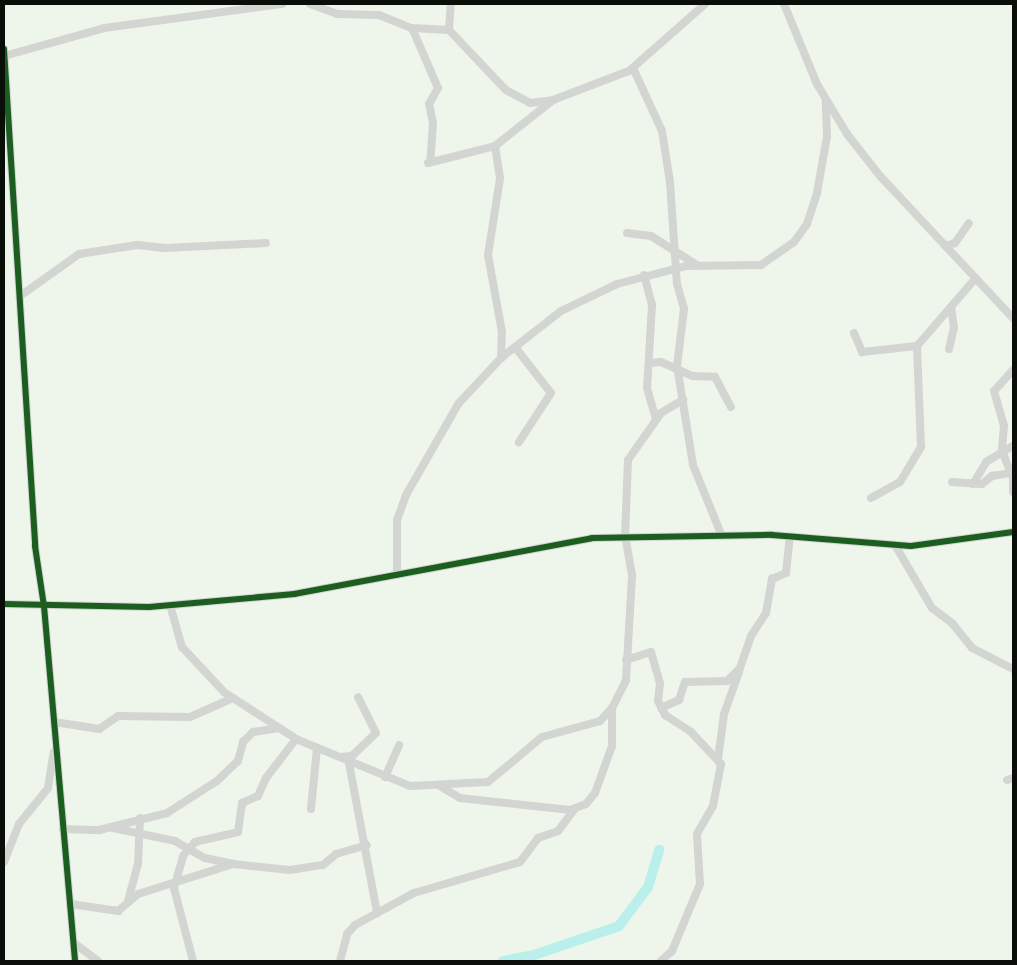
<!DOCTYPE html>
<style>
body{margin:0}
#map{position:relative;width:1017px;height:965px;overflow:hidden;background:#eef6eb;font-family:Figtree,sans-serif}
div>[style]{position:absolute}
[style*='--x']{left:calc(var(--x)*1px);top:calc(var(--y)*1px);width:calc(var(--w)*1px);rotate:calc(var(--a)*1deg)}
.river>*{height:10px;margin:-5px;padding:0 5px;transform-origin:5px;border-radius:5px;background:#baefeb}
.minor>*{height:8px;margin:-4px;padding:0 4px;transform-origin:4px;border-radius:4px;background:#d2d5d2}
.cycleway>*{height:6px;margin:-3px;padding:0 3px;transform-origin:3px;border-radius:3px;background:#1b5e20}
span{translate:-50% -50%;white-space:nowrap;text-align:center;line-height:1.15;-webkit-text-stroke:5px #fff;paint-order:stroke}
.frame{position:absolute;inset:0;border:5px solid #090e08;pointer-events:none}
</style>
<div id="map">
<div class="river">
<i style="--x:503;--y:961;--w:32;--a:-11"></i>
<i style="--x:534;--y:955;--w:90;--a:-18.8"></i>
<i style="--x:619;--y:926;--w:49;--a:-53.4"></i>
<i style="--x:648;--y:887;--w:39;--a:-73"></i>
</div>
<div class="minor">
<i style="--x:310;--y:4;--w:29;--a:20"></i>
<i style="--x:337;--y:14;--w:42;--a:1.4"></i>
<i style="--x:379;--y:15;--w:35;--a:22"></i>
<i style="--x:412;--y:28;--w:37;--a:3"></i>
<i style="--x:449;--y:30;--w:83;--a:46.5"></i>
<i style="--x:506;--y:90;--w:27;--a:28"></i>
<i style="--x:530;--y:103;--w:23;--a:-7"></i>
<i style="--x:553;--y:100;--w:81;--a:-20.9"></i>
<i style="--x:629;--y:71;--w:101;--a:-41.4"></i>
<i style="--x:784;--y:4;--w:87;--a:67.6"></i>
<i style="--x:817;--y:84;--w:58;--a:59"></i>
<i style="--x:847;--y:134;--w:55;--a:51.7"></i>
<i style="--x:881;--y:177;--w:193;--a:46.9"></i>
<i style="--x:412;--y:28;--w:65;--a:66.6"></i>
<i style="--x:438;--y:88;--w:18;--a:119"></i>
<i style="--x:429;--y:104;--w:19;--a:78"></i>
<i style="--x:433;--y:123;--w:39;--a:94"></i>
<i style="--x:449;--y:30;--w:26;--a:-86"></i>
<i style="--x:4;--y:49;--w:498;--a:86.4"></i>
<i style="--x:35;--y:546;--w:61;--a:81.5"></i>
<i style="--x:44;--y:606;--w:356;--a:85"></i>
<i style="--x:4;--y:56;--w:104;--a:-15.6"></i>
<i style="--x:104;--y:28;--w:180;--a:-7.7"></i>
<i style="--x:633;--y:68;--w:69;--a:65.3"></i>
<i style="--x:662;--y:131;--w:52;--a:81.1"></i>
<i style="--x:670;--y:182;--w:102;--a:86.1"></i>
<i style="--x:677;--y:284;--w:26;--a:74"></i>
<i style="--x:684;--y:309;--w:57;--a:97"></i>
<i style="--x:677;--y:366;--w:100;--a:80.8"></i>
<i style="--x:693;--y:465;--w:74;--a:67.9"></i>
<i style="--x:428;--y:163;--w:69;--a:-14.2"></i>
<i style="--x:627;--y:233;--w:24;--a:7"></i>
<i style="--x:651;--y:236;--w:54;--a:32.2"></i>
<i style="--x:945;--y:246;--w:10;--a:-17"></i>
<i style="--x:955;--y:243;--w:24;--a:-55"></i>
<i style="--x:644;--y:275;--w:31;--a:75"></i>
<i style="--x:652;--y:305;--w:83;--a:93.4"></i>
<i style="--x:647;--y:388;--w:32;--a:74"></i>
<i style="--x:20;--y:296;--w:72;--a:-35.4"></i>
<i style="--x:79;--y:254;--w:59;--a:-8.8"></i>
<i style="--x:137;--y:245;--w:28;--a:6"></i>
<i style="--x:165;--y:248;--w:101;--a:-2.8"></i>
<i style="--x:854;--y:333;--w:21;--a:67"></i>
<i style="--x:862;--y:352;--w:55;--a:-6.2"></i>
<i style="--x:515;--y:347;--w:58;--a:52"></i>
<i style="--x:551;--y:393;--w:59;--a:123.1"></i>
<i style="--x:949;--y:349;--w:22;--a:-77"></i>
<i style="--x:954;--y:328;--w:21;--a:-98"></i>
<i style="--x:501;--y:358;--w:26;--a:-88"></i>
<i style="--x:502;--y:332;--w:78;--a:-100.3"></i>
<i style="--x:488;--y:255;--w:78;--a:-81.1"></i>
<i style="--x:500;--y:178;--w:32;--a:-99"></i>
<i style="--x:495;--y:146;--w:74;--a:-38.4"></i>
<i style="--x:649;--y:363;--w:12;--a:-5"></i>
<i style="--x:661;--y:362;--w:34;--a:24"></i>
<i style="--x:692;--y:376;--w:23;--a:2"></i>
<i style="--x:715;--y:377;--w:34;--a:62"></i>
<i style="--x:1013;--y:370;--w:28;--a:132"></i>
<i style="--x:994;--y:391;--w:36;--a:74"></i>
<i style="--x:1004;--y:426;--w:25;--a:95"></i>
<i style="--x:1002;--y:451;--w:29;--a:68"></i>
<i style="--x:1013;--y:480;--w:12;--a:90"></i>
<i style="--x:952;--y:482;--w:30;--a:4"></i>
<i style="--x:982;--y:484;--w:13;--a:-39"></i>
<i style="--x:992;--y:476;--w:20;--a:-9"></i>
<i style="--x:973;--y:484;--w:26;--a:-59"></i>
<i style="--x:986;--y:462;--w:31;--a:-31"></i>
<i style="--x:871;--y:498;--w:33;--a:-29"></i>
<i style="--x:900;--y:482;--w:41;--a:-59"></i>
<i style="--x:921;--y:447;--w:101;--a:-92.3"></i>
<i style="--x:917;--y:346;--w:90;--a:-49.1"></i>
<i style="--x:895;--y:545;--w:73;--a:59.6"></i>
<i style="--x:932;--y:608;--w:25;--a:37"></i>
<i style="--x:952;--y:623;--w:32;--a:51"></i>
<i style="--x:972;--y:648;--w:46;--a:27.1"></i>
<i style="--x:397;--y:575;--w:55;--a:-90"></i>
<i style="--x:397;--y:520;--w:27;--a:-70"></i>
<i style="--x:406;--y:495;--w:106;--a:-60.1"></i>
<i style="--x:459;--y:403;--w:62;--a:-47"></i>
<i style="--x:501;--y:358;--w:76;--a:-38.1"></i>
<i style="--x:561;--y:311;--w:62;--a:-25.7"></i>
<i style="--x:617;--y:284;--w:71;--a:-14.6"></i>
<i style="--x:686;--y:266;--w:75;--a:-0.8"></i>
<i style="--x:761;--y:265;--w:40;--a:-34.9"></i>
<i style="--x:794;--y:242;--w:22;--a:-54"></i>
<i style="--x:807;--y:224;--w:33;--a:-72"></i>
<i style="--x:817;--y:193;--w:58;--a:-80"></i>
<i style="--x:827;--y:136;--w:35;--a:-92"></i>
<i style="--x:4;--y:604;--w:145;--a:1.2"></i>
<i style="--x:149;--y:607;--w:146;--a:-5.1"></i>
<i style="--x:294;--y:594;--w:303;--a:-10.6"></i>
<i style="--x:592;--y:538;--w:180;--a:-1"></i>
<i style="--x:772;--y:535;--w:139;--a:4.5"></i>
<i style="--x:911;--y:546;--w:103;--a:-7.8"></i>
<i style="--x:170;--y:605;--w:44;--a:74.1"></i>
<i style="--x:182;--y:647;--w:62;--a:47"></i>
<i style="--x:224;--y:692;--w:86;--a:33.1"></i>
<i style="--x:296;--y:739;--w:123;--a:22.4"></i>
<i style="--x:410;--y:786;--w:78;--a:-2.9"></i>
<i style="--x:488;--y:782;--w:70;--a:-39.8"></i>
<i style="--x:542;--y:737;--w:60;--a:-15.4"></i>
<i style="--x:600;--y:721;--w:18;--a:-47"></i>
<i style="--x:626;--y:660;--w:26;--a:-18"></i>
<i style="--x:651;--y:652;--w:32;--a:74"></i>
<i style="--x:660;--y:683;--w:18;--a:96"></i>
<i style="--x:658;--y:701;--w:16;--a:63"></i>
<i style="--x:665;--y:715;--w:31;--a:33"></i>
<i style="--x:691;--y:732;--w:44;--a:46.8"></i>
<i style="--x:721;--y:764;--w:43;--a:100.8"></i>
<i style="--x:713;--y:806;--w:32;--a:120"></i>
<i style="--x:697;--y:834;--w:50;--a:86.6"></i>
<i style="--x:700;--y:884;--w:73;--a:112.7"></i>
<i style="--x:672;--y:951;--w:15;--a:138"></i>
<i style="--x:661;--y:708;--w:20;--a:-24"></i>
<i style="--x:679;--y:700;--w:19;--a:-72"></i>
<i style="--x:685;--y:682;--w:42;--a:-1.4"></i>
<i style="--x:727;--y:681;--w:18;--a:-45"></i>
<i style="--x:740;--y:668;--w:34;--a:-71"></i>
<i style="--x:751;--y:636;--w:27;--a:-57"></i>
<i style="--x:766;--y:613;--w:35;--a:-80"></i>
<i style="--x:772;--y:579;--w:15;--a:-23"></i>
<i style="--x:786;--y:573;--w:36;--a:-84"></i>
<i style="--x:54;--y:722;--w:46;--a:8.8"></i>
<i style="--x:99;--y:729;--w:23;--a:-34"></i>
<i style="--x:118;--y:716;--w:72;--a:0.8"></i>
<i style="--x:190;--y:717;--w:47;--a:-23.8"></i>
<i style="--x:340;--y:757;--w:12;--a:-5"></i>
<i style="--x:352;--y:756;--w:33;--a:-44"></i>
<i style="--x:376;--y:733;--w:40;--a:-116.6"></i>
<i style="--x:718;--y:759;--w:45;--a:-82.4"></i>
<i style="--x:724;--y:714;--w:45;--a:-70.3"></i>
<i style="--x:349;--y:763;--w:153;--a:79.4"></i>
<i style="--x:385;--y:777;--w:35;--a:-66"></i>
<i style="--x:1007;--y:780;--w:6;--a:-18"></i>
<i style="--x:440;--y:786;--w:23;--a:31"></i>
<i style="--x:460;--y:798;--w:111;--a:6.2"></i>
<i style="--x:570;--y:810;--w:17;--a:-21"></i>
<i style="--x:586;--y:804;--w:14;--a:-51"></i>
<i style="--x:595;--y:793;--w:50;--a:-70.1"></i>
<i style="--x:612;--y:746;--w:38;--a:-90"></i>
<i style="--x:612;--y:708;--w:31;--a:-63"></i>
<i style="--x:626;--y:680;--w:105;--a:-86.7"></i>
<i style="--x:632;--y:575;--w:40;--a:-100"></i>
<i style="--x:625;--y:536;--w:76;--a:-87.7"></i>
<i style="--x:628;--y:460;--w:57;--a:-54.9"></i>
<i style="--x:661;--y:413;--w:26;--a:-31"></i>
<i style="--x:311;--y:809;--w:61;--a:-84.4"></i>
<i style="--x:113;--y:828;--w:63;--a:11.8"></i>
<i style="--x:175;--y:841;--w:34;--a:30"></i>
<i style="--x:205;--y:858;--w:29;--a:12"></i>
<i style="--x:63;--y:829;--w:36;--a:2"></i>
<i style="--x:99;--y:830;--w:70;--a:-14"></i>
<i style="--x:167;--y:813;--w:59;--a:-32.6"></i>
<i style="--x:217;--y:781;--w:29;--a:-44"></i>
<i style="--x:238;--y:761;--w:20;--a:-75"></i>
<i style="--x:243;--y:742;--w:14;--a:-45"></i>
<i style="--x:253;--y:732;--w:26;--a:-9"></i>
<i style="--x:4;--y:862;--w:41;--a:-68.5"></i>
<i style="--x:19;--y:824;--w:46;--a:-51.1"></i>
<i style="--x:48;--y:788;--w:36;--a:-81"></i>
<i style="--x:128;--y:901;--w:38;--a:-75"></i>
<i style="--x:138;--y:864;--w:46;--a:-87.5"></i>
<i style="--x:70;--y:904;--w:49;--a:8.3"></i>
<i style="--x:118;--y:911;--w:26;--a:-40"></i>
<i style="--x:138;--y:894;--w:100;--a:-17.5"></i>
<i style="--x:233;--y:864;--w:57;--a:6"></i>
<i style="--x:290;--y:870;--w:33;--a:-9"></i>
<i style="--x:323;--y:865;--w:17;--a:-40"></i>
<i style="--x:336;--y:854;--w:32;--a:-16"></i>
<i style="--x:74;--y:943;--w:30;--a:37"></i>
<i style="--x:193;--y:961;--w:75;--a:-104.6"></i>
<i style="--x:174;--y:888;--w:33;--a:-74"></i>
<i style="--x:183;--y:856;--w:18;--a:-49"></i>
<i style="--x:195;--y:842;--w:44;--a:-13.1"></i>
<i style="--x:238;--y:832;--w:29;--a:-82"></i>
<i style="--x:242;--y:803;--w:17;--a:-24"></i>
<i style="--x:258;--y:796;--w:20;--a:-66"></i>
<i style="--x:266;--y:778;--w:49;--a:-52.4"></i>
<i style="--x:340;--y:961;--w:28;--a:-75"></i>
<i style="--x:347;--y:934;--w:12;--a:-48"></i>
<i style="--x:355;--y:925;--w:67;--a:-28.5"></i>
<i style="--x:414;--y:893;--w:110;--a:-16.3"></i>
<i style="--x:520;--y:862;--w:30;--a:-53"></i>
<i style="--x:538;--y:838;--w:21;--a:-19"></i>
<i style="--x:558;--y:831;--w:26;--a:-53"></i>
</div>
<div class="cycleway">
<i style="--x:4;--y:49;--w:498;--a:86.4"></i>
<i style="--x:35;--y:546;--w:61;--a:81.5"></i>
<i style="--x:44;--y:606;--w:356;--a:85"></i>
<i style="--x:4;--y:604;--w:145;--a:1.2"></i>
<i style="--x:149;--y:607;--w:146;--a:-5.1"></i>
<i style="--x:294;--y:594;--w:303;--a:-10.6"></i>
<i style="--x:592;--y:538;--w:180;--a:-1"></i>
<i style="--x:772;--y:535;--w:139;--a:4.5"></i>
<i style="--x:911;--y:546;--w:103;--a:-7.8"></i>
</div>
<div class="frame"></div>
</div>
